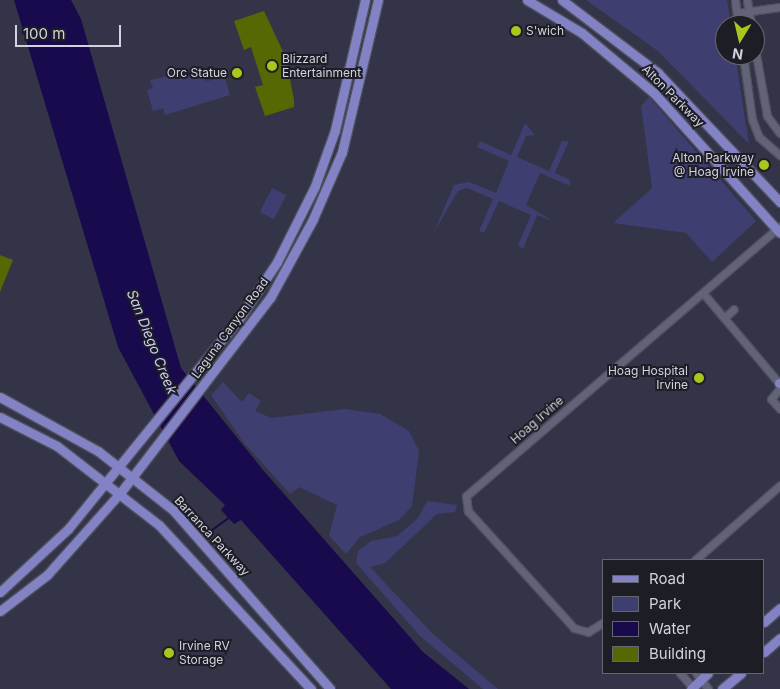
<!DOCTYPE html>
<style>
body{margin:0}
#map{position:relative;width:780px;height:689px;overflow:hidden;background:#333447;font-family:Inter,sans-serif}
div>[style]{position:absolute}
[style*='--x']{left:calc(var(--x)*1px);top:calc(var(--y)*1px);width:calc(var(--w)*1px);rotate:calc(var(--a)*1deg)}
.green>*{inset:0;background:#3f3e70;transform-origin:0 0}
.water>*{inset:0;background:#190a4e}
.stream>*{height:2px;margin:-1px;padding:0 1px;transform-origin:1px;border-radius:1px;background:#190a4e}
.building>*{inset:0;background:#566803}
.roads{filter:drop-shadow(1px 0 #4f4f5e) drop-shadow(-1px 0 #4f4f5e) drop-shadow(0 1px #4f4f5e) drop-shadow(0 -1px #4f4f5e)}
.minor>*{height:7px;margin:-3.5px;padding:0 3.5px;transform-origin:3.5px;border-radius:3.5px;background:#626378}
.major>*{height:9px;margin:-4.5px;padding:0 4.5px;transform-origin:4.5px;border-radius:4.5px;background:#8282c5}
.dots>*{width:14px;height:14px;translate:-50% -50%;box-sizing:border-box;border:2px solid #1c1d25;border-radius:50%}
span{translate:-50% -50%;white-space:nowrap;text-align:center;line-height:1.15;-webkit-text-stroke:4px #1c1d25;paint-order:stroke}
.poi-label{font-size:12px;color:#d3d3df}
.left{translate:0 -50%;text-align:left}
.right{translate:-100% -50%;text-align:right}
.street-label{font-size:12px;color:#d3d3df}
.water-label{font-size:14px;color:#cbcdf7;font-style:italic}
.legend{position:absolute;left:602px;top:559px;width:162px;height:115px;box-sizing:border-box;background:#1c1d25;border:1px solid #65666f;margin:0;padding:6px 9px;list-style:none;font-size:15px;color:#d3d3df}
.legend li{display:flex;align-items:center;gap:10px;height:25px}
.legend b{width:25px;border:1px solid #65666f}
.north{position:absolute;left:715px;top:15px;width:50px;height:50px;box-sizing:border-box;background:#1c1d25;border:1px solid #65666f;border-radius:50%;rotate:189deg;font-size:14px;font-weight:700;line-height:20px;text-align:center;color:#d3d3df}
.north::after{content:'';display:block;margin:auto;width:18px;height:22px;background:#a8c71d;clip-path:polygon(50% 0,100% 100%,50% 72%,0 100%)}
.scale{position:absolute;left:15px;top:25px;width:106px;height:22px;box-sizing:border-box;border:2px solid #d3d3df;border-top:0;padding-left:6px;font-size:15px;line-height:18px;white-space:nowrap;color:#d3d3df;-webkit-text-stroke:4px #1c1d25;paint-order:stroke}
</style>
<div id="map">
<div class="green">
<i style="clip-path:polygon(586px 0,727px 0,731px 25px,725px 25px,725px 55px,735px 55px,749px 144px,658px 51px)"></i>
<i style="clip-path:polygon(200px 69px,206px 81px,225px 78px,230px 95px,165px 115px,163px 108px,153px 111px,147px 90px,153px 88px,150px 80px)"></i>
<i style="clip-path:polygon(649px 97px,756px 221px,712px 262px,686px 233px,613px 223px,652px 188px,641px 106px)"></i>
<i style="clip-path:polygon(525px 123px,535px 135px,526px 136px,517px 157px,549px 171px,562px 141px,569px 141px,555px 173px,570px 180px,570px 186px,540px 173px,526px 205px,553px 221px,537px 215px,523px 249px,518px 245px,531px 215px,499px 201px,484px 233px,479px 231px,493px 199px,467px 188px,458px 191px,434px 232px,454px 185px,469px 182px,496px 193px,509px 161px,477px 147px,480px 141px,511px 155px)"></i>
<i style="left:272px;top:188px;width:16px;height:27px;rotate:27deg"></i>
<i style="clip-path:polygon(223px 382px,242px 402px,249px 393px,261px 401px,255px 411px,271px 418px,345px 409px,380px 414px,409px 431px,419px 451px,412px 506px,399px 520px,360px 537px,346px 554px,329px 536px,337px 505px,299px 487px,290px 494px,244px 443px,211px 395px)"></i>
<i style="clip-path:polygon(427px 501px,457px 505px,455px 512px,437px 514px,385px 563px,370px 567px,432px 633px,498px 689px,483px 689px,420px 636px,356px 563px,358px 551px,371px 541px,397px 536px,418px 518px)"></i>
</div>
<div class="water">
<i style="clip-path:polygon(14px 0,71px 0,81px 19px,181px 368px,263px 470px,423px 652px,469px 689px,391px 689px,241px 520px,234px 524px,221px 510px,225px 505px,179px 461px,118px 347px)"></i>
</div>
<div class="stream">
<i style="--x:208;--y:533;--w:27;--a:-36"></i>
</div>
<div class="building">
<i style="clip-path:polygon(264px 11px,286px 58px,294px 100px,294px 107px,265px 116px,255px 87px,263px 85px,251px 47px,244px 50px,234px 21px)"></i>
<i style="clip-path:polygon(0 255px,13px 260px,0 292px)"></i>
</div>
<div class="roads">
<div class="minor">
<i style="--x:735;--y:0;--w:25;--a:83"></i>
<i style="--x:747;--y:0;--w:25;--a:81"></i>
<i style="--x:737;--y:13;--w:43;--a:-7.9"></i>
<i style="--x:755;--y:49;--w:68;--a:79.8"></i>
<i style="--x:767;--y:116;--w:21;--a:53"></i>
<i style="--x:743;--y:55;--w:65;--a:82"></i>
<i style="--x:752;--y:119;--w:19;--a:69"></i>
<i style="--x:759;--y:137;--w:28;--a:41"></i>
<i style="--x:703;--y:293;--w:119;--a:49.8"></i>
<i style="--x:724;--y:318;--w:13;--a:-42"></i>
<i style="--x:780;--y:388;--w:14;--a:129"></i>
<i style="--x:771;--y:399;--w:13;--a:48"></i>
<i style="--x:695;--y:560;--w:113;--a:-41.4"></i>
<i style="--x:604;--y:622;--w:19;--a:148"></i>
<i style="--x:588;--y:632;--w:15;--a:-164"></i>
<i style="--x:574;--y:628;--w:158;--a:-132.2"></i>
<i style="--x:468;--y:511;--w:15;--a:-98"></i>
<i style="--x:466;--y:496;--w:414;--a:-40.7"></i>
<i style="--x:680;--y:673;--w:21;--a:49"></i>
<i style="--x:696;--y:673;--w:20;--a:53"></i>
</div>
<div class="major">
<i style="--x:527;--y:0;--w:64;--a:31"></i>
<i style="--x:582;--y:33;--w:94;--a:39.8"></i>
<i style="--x:654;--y:93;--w:188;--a:48"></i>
<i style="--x:562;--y:0;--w:121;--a:37.2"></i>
<i style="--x:658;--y:73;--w:178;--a:46.6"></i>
<i style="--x:779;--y:383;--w:1;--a:0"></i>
<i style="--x:0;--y:397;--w:112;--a:28.9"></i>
<i style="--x:98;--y:451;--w:95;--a:38.2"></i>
<i style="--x:173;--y:510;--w:238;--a:48.7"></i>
<i style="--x:0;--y:417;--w:64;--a:27"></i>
<i style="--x:57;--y:446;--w:129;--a:37.8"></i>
<i style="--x:159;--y:525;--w:224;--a:47.2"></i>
<i style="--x:0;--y:592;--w:93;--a:-42.8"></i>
<i style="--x:68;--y:529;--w:274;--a:-50.9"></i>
<i style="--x:241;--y:316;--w:65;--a:-56.3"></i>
<i style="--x:277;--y:262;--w:85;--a:-63.4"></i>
<i style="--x:315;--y:186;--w:59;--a:-70.3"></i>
<i style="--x:335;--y:130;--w:133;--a:-77"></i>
<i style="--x:0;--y:611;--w:59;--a:-37.5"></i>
<i style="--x:47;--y:575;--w:111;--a:-48.3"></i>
<i style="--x:121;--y:492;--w:245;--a:-52.5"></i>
<i style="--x:270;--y:298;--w:90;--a:-61.4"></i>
<i style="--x:313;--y:219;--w:73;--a:-66.6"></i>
<i style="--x:342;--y:152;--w:156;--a:-76.7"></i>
<i style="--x:764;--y:622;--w:21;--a:-41"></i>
<i style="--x:764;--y:652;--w:21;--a:-41"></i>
<i style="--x:691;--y:689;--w:23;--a:-43"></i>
<i style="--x:722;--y:689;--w:25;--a:-40"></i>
</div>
</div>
<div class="dots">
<i style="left:516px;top:31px;background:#a8c71d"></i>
<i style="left:272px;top:66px;background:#a8c71d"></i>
<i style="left:237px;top:73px;background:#a8c71d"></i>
<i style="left:764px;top:165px;background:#a8c71d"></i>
<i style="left:699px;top:378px;background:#a8c71d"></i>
<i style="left:169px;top:653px;background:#a8c71d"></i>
</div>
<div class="poi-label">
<span class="left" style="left:526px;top:31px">S'wich</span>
<span class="left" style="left:282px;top:66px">Blizzard<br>Entertainment</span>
<span class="right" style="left:227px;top:73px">Orc Statue</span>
<span class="right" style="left:754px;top:165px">Alton Parkway<br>@ Hoag Irvine</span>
<span class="right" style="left:688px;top:378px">Hoag Hospital<br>Irvine</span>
<span class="left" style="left:179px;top:653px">Irvine RV<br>Storage</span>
</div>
<div class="street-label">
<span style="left:673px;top:96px;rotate:45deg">Alton Parkway</span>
<span style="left:230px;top:328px;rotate:-54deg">Laguna Canyon Road</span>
<span style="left:537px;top:420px;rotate:-41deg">Hoag Irvine</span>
<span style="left:212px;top:536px;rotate:47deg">Barranca Parkway</span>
</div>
<div class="water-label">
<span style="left:152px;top:342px;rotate:68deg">San Diego Creek</span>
</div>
<ul class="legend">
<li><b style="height:6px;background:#8282c5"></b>Road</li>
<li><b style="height:14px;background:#3f3e70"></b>Park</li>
<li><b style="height:14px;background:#190a4e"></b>Water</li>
<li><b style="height:14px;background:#566803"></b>Building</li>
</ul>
<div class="north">N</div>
<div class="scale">100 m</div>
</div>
